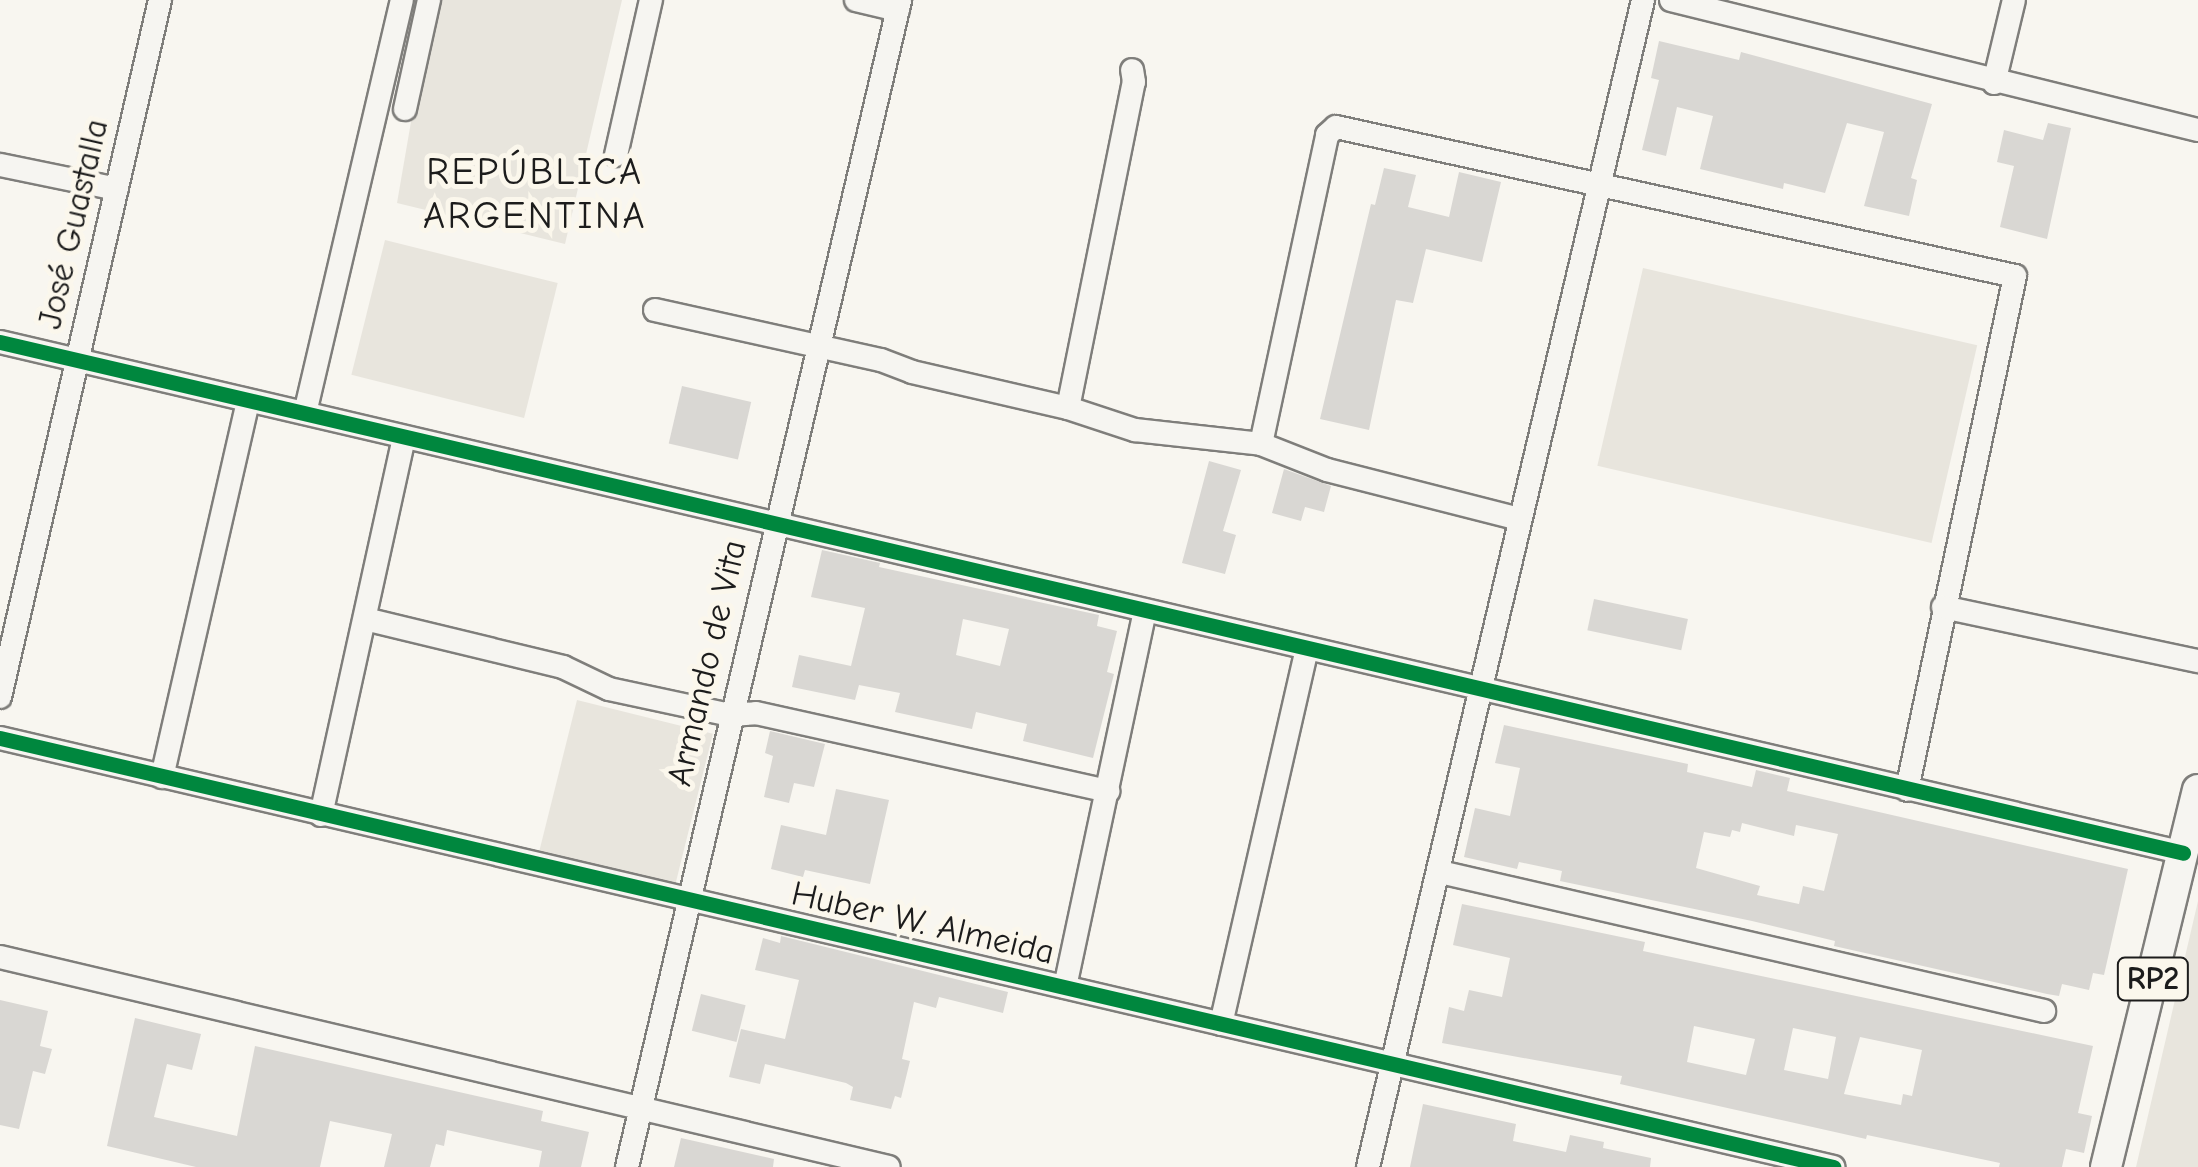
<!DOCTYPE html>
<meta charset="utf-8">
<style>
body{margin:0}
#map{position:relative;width:2198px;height:1167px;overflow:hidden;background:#f8f6f0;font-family:"Comic Neue",sans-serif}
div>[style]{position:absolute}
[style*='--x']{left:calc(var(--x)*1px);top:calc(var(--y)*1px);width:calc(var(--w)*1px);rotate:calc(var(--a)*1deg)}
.green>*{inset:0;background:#e8e5dd;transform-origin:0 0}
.building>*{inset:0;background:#d9d7d3;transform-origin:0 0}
.roads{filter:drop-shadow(2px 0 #7f7e7b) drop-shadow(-2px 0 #7f7e7b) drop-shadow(0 2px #7f7e7b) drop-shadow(0 -2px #7f7e7b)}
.minor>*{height:22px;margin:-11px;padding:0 11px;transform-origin:11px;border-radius:11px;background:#f6f5f1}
.major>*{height:30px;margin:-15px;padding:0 15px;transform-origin:15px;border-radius:15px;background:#f6f5f1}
.cycleway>*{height:15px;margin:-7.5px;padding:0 7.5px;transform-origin:7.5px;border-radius:7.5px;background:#00873e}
span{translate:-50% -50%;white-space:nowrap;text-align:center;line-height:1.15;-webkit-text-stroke:10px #fbf7ec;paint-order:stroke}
.shield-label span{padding:2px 8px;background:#fbf7ec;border:2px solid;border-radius:8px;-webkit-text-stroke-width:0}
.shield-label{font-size:32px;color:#1c1c1c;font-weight:700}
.street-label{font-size:35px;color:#1c1c1c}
.neighbourhood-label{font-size:38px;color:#1c1c1c;letter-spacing:2.5px}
</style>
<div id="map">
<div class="green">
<i style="clip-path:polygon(432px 0,622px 0,565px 244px,397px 203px)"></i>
<i style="left:385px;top:240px;width:178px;height:139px;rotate:14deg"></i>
<i style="left:1643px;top:268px;width:343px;height:203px;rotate:13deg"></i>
<i style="left:577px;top:700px;width:140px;height:157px;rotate:14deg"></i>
<i style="clip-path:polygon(2198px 901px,2198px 1167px,2136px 1167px)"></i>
</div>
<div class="building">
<i style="clip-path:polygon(1659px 41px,1739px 60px,1741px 52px,1932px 104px,1911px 178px,1917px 180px,1909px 216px,1864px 206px,1884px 132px,1847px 123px,1825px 193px,1784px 183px,1783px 189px,1700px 169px,1713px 116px,1677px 107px,1666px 156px,1642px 150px,1659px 80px,1651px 78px)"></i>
<i style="clip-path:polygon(2048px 123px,2071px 128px,2047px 239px,2000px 227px,2014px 166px,1997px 162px,2004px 130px,2043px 140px)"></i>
<i style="clip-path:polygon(1384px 168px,1416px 175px,1408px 207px,1449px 217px,1459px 172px,1501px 182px,1482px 262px,1426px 249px,1413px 303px,1396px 300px,1369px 430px,1320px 419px,1371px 204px,1375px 205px)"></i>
<i style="left:682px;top:386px;width:71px;height:59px;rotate:13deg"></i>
<i style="clip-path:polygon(1209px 461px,1241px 470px,1223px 531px,1236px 535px,1225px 574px,1182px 563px)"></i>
<i style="clip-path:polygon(1284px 469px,1331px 486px,1324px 512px,1305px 507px,1301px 521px,1272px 513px)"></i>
<i style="clip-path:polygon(evenodd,822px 550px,880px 563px,879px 567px,1099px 615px,1097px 626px,1117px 631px,1107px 672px,1114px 674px,1093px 758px,1023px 741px,1027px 724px,976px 712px,972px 729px,895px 712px,900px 693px,859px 685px,855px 700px,792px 687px,799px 655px,851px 666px,865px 608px,811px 597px,822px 550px,963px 619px,1009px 629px,1000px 666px,956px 655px,963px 619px)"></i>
<i style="left:1594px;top:599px;width:96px;height:32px;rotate:12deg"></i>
<i style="clip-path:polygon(evenodd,1504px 725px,1688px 764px,1687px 772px,1752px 787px,1756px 770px,1790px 778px,1787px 791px,2128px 869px,2104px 975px,2093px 973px,2089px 990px,2062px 984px,2059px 996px,2047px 994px,1834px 946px,1835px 941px,1752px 921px,1560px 881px,1562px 871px,1519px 862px,1517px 869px,1464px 857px,1475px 808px,1510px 816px,1520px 768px,1495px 763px,1504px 725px,1742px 823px,1794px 836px,1796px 825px,1838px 834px,1824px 891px,1803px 886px,1799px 904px,1757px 895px,1760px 886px,1696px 868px,1704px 832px,1730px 837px,1732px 830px,1740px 832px,1742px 823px)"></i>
<i style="clip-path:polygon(770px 731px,825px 744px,814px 787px,794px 783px,789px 803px,764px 797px,773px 756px,765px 753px)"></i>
<i style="clip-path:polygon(836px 789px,889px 800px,870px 884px,805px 870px,803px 877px,771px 869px,781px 825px,826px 835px)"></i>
<i style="clip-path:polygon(evenodd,1462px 904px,1645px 942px,1643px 951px,2093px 1046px,2078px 1113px,2092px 1116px,2084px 1153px,2066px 1149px,2062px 1167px,1999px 1167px,2000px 1163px,1867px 1135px,1866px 1139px,1620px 1084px,1622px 1076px,1442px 1043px,1449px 1007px,1464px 1011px,1469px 990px,1502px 997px,1510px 958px,1453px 945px,1462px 904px,1694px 1026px,1755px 1039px,1746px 1075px,1687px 1062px,1694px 1026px,1462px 904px,1793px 1028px,1836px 1037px,1828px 1079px,1784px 1070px,1793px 1028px,1462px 904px,1860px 1037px,1922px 1050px,1912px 1096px,1903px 1094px,1901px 1105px,1844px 1094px,1860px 1037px)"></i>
<i style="clip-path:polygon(781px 936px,1008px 992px,1003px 1013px,939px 997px,936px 1008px,914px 1002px,902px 1059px,910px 1061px,901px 1098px,895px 1096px,891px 1109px,850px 1100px,853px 1087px,846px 1083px,765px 1064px,760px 1084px,729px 1077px,741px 1029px,785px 1039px,799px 980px,755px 970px,763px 938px,780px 943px)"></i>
<i style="left:701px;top:994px;width:46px;height:38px;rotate:14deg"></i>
<i style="clip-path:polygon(0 1000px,48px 1011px,40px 1046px,52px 1049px,45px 1074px,33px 1071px,19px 1129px,0 1125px)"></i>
<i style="clip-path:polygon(135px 1018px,201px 1034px,192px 1070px,167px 1064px,154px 1117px,237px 1136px,255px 1046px,543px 1111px,541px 1121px,589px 1132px,581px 1167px,539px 1167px,542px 1151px,447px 1130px,444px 1146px,436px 1144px,430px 1167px,384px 1167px,392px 1134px,330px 1121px,320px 1167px,196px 1167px,107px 1146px)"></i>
<i style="clip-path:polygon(1423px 1104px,1516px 1124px,1513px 1141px,1547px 1148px,1566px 1152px,1570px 1135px,1604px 1142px,1603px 1148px,1651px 1158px,1650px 1167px,1410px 1167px)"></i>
<i style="clip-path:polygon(681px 1138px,774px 1159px,773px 1167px,674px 1167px)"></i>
</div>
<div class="roads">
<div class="minor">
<i style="--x:856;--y:0;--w:43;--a:13.4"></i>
<i style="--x:1671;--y:0;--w:543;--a:13.86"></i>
<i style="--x:1994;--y:83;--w:85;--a:-76.5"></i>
<i style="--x:405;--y:109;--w:112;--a:-77.6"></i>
<i style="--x:616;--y:155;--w:159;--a:-77.3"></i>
<i style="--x:0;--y:165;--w:119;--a:11.6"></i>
<i style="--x:655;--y:310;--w:231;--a:12.5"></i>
<i style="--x:881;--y:360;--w:33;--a:21"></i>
<i style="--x:912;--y:372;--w:160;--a:13"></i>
<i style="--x:1068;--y:408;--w:71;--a:18.2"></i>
<i style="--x:1135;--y:430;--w:127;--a:6.3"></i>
<i style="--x:1261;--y:444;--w:71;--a:21.5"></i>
<i style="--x:1327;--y:470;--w:198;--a:14.3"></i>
<i style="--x:0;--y:342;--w:2242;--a:13.17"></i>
<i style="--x:1068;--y:408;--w:333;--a:-78.6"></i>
<i style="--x:1134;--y:82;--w:12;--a:-99"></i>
<i style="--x:305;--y:413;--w:424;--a:-76.8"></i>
<i style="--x:1261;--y:444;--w:316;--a:-77.9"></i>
<i style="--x:1327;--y:135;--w:12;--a:-42"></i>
<i style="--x:1336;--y:127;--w:695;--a:12.38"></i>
<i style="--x:2015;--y:276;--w:525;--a:101.87"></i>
<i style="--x:1943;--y:607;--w:261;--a:12"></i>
<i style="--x:365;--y:619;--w:204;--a:13.6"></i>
<i style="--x:563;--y:667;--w:51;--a:25.6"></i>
<i style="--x:609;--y:689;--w:124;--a:12.1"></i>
<i style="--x:730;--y:715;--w:26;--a:-4"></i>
<i style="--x:756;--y:713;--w:361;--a:12.5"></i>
<i style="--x:0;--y:697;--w:715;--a:-77.07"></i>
<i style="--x:0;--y:738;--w:1883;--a:13.17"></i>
<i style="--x:162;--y:777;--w:386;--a:-77.1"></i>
<i style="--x:321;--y:815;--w:387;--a:-77.6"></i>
<i style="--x:1440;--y:872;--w:620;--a:12.96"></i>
<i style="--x:0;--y:957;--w:913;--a:13.29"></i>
<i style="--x:1065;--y:987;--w:385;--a:-78"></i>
<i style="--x:1221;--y:1024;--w:385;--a:-77.1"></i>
<i style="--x:627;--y:1167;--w:1199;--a:-76.83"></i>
<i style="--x:1368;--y:1167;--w:1199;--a:-76.74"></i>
</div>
<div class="major">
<i style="--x:2106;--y:1167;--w:388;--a:-76.3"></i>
</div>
</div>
<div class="cycleway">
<i style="--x:0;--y:342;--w:2242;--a:13.17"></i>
<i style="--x:0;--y:738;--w:1883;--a:13.17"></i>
</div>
<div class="shield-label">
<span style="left:2153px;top:979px">RP2</span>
</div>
<div class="street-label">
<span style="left:73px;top:224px;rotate:-77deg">José Guastalla</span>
<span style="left:707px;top:663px;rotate:-77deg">Armando de Vita</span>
<span style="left:923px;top:923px;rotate:13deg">Huber W. Almeida</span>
</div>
<div class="neighbourhood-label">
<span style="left:535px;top:195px">REPÚBLICA<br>ARGENTINA</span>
</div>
</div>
